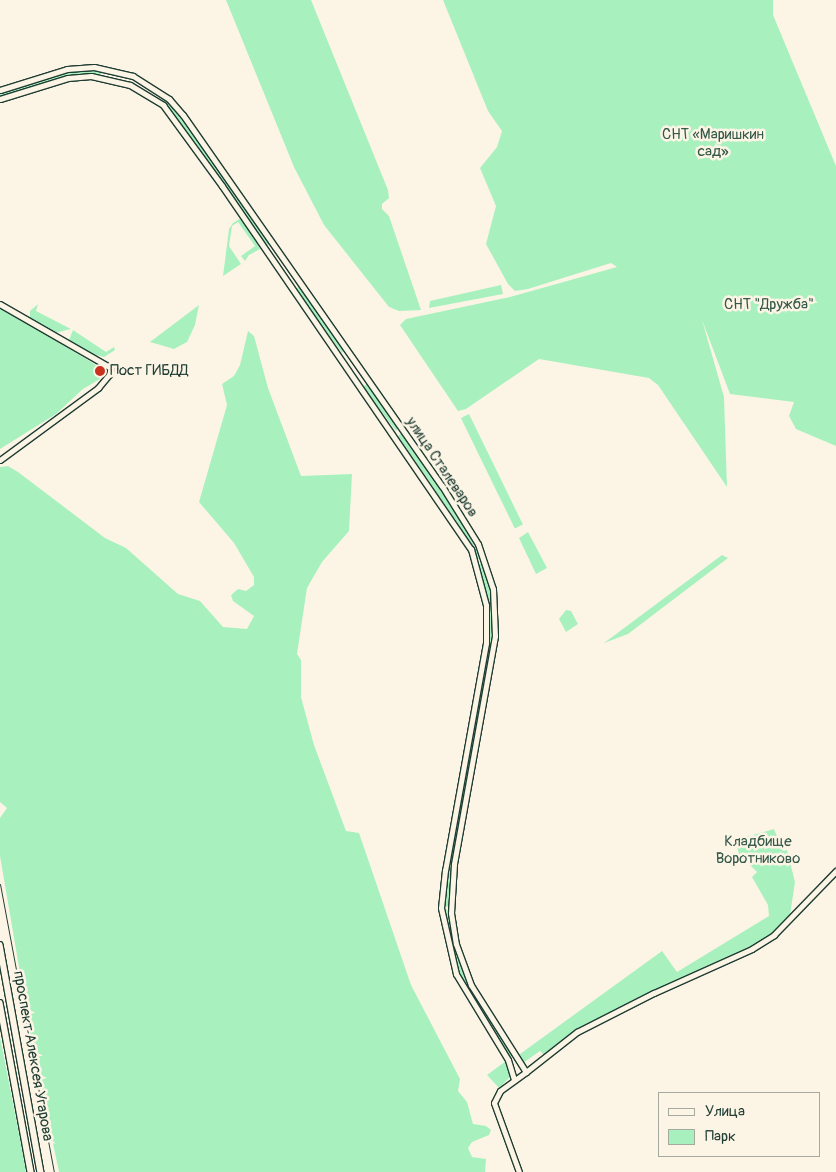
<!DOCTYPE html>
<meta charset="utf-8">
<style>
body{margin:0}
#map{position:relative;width:836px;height:1172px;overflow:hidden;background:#fcf5e5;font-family:Pangolin,sans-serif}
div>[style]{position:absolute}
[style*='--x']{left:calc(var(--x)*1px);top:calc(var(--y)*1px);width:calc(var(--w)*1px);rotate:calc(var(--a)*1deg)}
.green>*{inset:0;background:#a8f1bf;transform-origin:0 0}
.roads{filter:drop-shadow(1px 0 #1f3d34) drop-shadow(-1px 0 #1f3d34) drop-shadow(0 1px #1f3d34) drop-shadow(0 -1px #1f3d34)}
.tertiary>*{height:4.5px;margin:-2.25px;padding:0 2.25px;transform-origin:2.25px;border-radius:2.25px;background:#fcf5e5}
.secondary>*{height:5px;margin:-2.5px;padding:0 2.5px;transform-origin:2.5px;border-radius:2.5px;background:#fcf5e5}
.primary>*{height:5.5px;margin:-2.75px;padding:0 2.75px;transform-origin:2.75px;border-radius:2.75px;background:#fcf5e5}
.tram>*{height:1px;margin:-0.5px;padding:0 0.5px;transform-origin:0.5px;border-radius:0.5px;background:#1f3d34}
.dots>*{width:14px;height:14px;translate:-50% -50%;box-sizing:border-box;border:2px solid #fcf5e5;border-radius:50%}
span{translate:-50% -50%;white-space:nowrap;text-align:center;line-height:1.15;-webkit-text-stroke:5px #fcf5e5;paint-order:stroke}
.park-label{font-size:15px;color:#345849}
.poi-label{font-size:15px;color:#1f3d34}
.left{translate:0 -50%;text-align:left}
.street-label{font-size:15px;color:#1f3d34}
.legend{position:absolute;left:658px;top:1092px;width:162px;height:65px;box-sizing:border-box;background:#fcf5e5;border:1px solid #a4ab9e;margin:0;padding:6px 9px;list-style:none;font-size:15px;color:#1f3d34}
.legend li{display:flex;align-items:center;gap:10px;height:25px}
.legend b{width:25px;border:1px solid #a4ab9e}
</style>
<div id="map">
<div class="green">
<i style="clip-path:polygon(226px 0,311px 0,388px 190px,389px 198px,382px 204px,382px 209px,389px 216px,421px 310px,399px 311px,389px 307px,324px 225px,294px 167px)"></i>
<i style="clip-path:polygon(443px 0,773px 0,773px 15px,836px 166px,836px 446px,796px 429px,789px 416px,794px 402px,730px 394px,702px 320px,724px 397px,727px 487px,658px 385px,649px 378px,539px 359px,466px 409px,458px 411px,400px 325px,406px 319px,510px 297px,617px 267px,611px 263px,528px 289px,515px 291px,508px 284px,486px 244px,496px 206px,480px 168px,497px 147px,502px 131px,488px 111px)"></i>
<i style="clip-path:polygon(91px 69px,101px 70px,102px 74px,0 97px,0 92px,67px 71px)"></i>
<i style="clip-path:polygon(163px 98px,174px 106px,271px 245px,266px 245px,162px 102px)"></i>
<i style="clip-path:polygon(241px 218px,260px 249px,249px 255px,245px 261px,241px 256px,255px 246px,238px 222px,232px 226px,229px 246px,241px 264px,223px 276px,229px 229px,233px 223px)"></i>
<i style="clip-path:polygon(299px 285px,344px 349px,342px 353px,296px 290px)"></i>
<i style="clip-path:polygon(501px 285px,503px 294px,429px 308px,430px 301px)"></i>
<i style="clip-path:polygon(38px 304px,36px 311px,71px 329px,55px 333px,30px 319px,30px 311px)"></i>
<i style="clip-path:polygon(199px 305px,195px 325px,187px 342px,174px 349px,150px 342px)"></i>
<i style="clip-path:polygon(0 307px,106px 371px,98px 368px,95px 373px,100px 379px,83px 389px,56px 414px,0 449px)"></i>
<i style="clip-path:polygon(73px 330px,106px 352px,114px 347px,115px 350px,104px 357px,92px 354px,69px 340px)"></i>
<i style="clip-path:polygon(248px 331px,254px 336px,268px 388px,301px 476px,352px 474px,349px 531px,322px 562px,307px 588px,297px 654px,301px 660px,301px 697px,314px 745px,346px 831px,359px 833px,411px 985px,460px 1079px,458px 1091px,467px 1102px,473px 1124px,486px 1126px,491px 1130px,489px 1135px,472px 1142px,468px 1148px,472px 1157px,486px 1159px,485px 1172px,59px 1172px,33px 1049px,0 856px,0 818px,7px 808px,0 802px,0 467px,8px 466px,18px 472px,105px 538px,126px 548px,178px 594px,200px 601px,223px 627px,247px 629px,254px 616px,233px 601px,231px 595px,238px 589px,246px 591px,254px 585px,254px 577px,234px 543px,199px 502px,227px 405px,222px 384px,234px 376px,240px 365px)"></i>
<i style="clip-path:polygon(368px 383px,398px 427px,396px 431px,363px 387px)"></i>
<i style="left:469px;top:414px;width:123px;height:9px;rotate:64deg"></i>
<i style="clip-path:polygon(402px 433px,455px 508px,481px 559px,477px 559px,459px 525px,398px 436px)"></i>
<i style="clip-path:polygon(528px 532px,547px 568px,536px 574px,519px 538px)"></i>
<i style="clip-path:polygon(722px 555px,728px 558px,628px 634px,604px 643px)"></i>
<i style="clip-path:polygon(482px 562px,493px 595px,494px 630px,489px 658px,485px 656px,487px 601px,479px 565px)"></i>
<i style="clip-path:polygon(566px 610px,571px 611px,578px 624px,566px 632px,559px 619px)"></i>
<i style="clip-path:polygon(489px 661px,467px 780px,465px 779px,485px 662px)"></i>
<i style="clip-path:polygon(464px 782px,467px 782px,449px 906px,444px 907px,444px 882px)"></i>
<i style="clip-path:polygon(774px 829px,783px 851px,787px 850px,795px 882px,790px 915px,772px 934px,746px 950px,602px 1017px,545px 1056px,540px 1051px,523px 1063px,520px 1054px,662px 951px,677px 972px,769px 916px,768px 905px,752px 877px,757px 872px,739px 854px,735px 840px)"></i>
<i style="clip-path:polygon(444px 910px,449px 910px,455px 949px,466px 979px,513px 1054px,510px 1058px,459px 976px)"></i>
<i style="clip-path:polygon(0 1037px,20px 1139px,26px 1172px,0 1172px)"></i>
<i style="clip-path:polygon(506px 1061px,510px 1077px,499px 1088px,487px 1075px)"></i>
</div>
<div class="roads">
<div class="tertiary">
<i style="--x:0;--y:304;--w:125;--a:29.9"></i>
<i style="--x:0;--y:460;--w:122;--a:-36.3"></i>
<i style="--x:98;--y:388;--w:17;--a:-50"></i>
<i style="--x:109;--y:375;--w:7;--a:-74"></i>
<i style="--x:526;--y:1072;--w:65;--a:-38.1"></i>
<i style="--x:577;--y:1032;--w:86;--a:-26.9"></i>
<i style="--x:654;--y:993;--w:107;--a:-24.2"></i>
<i style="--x:752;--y:949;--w:26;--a:-32"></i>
<i style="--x:774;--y:935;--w:89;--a:-45.9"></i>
</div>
<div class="secondary">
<i style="--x:0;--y:90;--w:70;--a:-17.4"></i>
<i style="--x:67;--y:69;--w:27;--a:-4"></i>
<i style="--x:94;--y:67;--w:40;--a:13"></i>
<i style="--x:133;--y:76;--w:43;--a:32.6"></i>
<i style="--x:169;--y:99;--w:21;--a:49"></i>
<i style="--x:183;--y:115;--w:452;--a:55.1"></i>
<i style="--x:442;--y:486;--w:68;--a:58.2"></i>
<i style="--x:478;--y:544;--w:47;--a:71.6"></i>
<i style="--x:493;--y:589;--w:47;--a:87.6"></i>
<i style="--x:495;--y:636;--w:232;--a:100.2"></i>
<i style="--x:454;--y:864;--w:49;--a:93.5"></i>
<i style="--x:451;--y:913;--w:31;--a:81"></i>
<i style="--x:456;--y:944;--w:44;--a:69.9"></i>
<i style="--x:471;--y:985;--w:103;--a:57.7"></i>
<i style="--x:526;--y:1072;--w:32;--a:144"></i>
<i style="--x:500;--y:1091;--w:13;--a:117"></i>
<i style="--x:494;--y:1103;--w:73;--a:70.1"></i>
<i style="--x:0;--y:99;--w:71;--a:-17.2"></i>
<i style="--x:68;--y:78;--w:23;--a:-5"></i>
<i style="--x:91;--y:76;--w:40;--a:13"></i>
<i style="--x:130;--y:85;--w:39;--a:31"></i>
<i style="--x:163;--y:105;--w:100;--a:53.9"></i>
<i style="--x:222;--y:186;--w:440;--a:55.6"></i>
<i style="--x:471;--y:549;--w:58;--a:75"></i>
<i style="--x:486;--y:605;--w:38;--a:90"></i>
<i style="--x:486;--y:643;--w:231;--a:100.2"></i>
<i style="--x:445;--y:870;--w:38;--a:96"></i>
<i style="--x:441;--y:908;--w:68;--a:77.2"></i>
<i style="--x:456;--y:974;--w:100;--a:58.8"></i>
<i style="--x:508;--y:1060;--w:21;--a:73"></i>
</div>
<div class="primary">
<i style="--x:0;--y:945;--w:231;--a:79.8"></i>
<i style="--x:0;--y:1003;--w:172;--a:79.6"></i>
</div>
</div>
<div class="tram">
<i style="--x:0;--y:884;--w:293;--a:79.4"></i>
</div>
<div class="dots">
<i style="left:100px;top:371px;background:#c8321e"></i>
</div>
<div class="park-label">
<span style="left:713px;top:143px">СНТ «Маришкин<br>сад»</span>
<span style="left:769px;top:305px">СНТ "Дружба"</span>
<span style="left:758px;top:850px">Кладбище<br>Воротниково</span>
</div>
<div class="poi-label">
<span class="left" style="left:110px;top:371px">Пост ГИБДД</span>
</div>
<div class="street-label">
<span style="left:442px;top:467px;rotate:56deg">улица Сталеваров</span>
<span style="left:33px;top:1056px;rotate:80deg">проспект Алексея Угарова</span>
</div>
<ul class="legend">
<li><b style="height:6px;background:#fcf5e5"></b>Улица</li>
<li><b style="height:14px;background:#a8f1bf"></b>Парк</li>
</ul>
</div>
